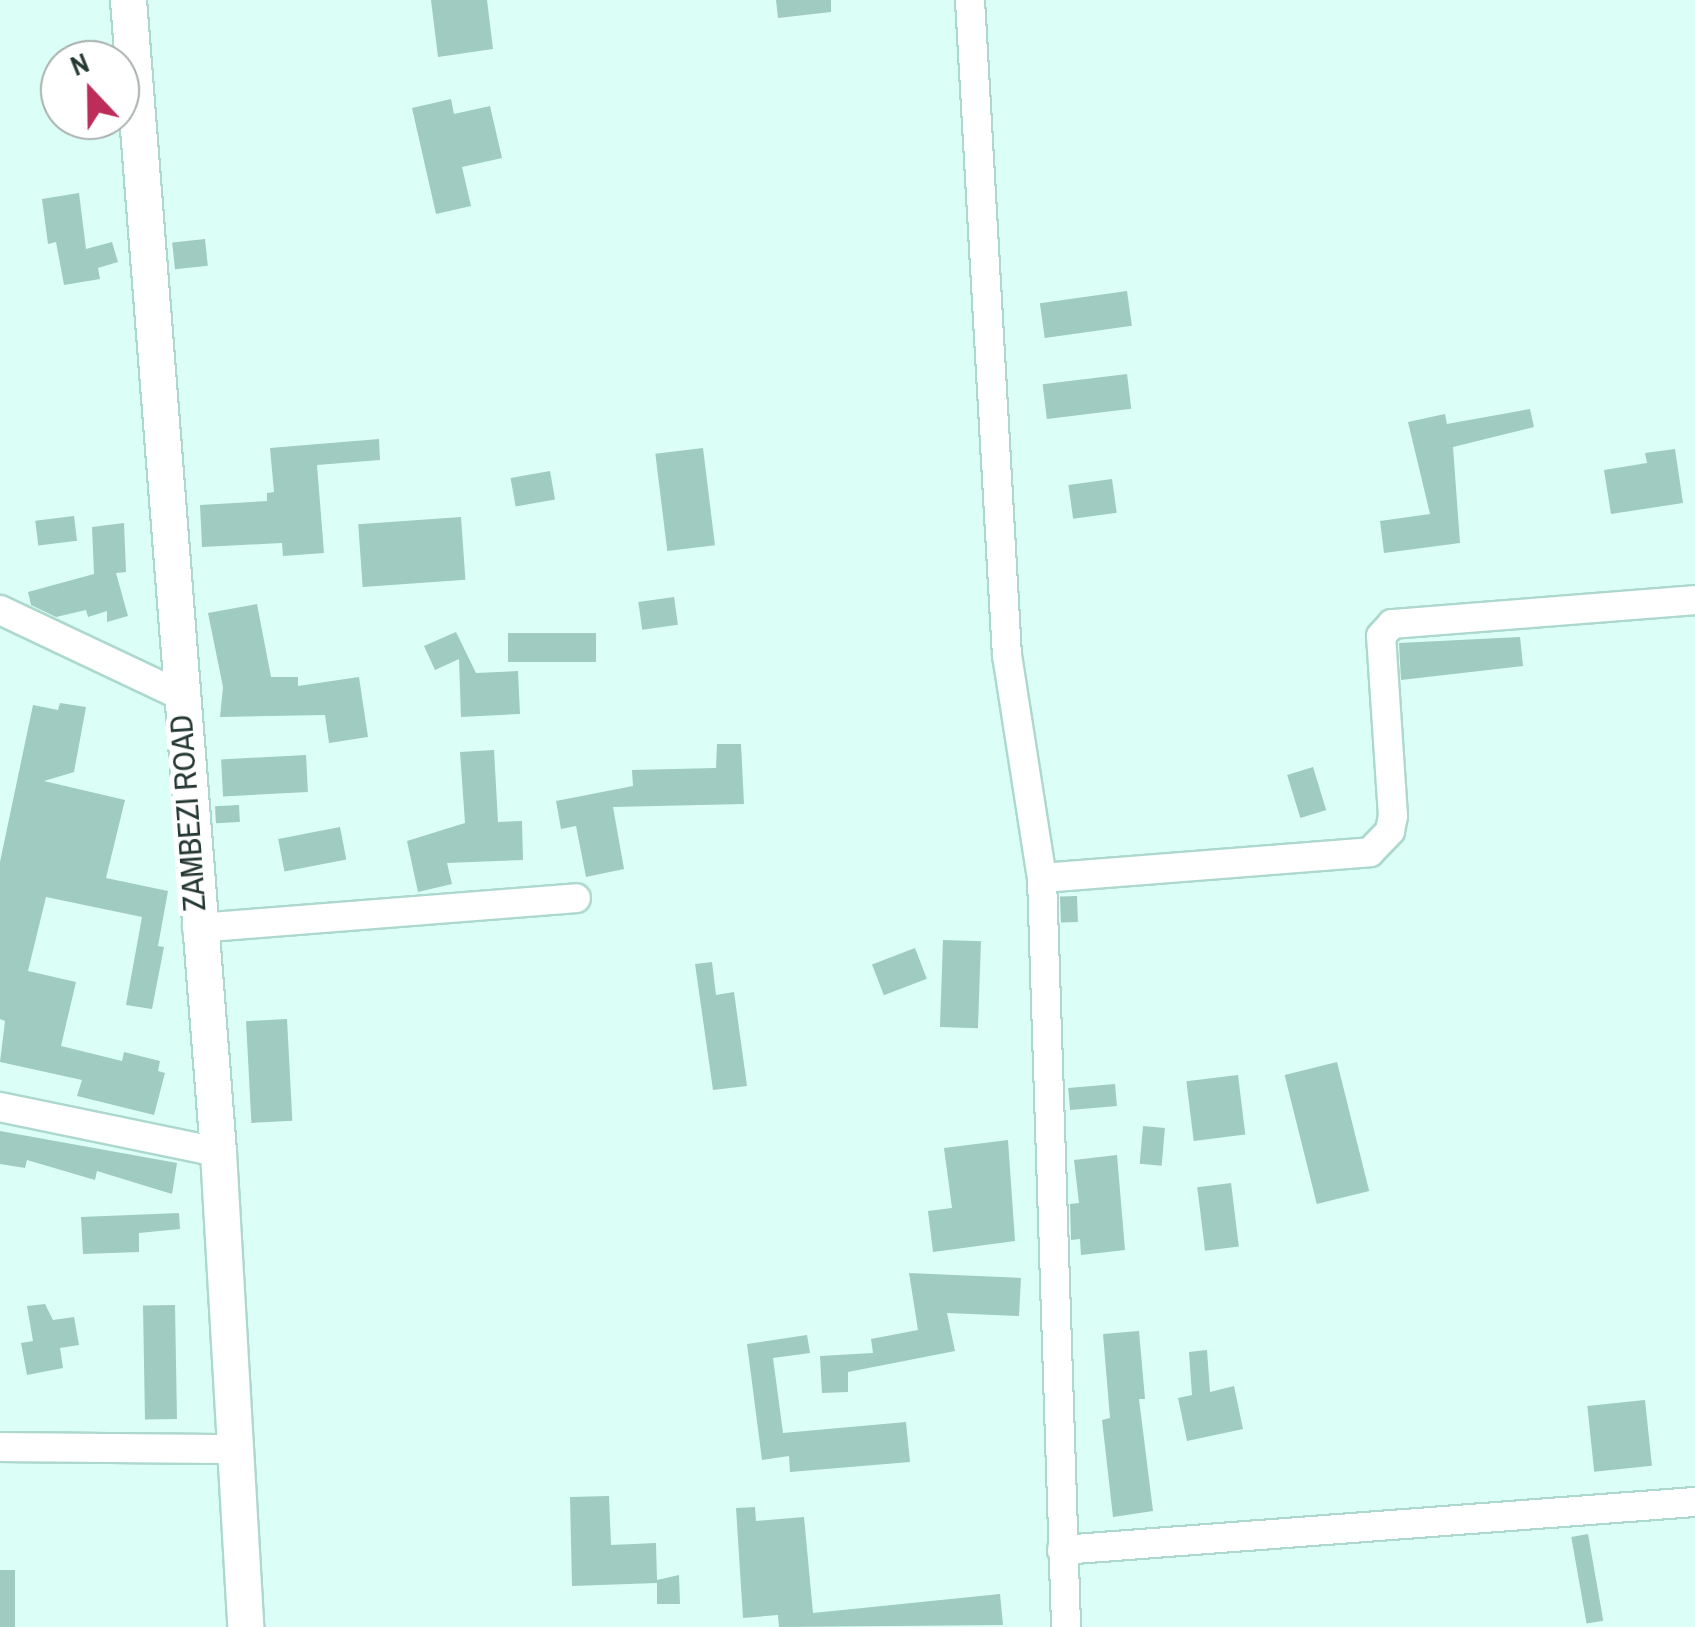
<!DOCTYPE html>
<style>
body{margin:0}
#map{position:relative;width:1695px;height:1627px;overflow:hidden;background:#dbfff6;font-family:"Archivo Narrow",sans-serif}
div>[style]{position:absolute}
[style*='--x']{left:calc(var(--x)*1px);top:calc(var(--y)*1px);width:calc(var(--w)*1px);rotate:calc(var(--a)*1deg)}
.building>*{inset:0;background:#9fcbc0;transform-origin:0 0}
.roads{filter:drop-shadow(2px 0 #acd8cd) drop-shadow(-2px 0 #acd8cd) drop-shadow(0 2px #acd8cd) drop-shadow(0 -2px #acd8cd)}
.minor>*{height:28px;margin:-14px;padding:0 14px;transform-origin:14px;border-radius:14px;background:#fff}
.major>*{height:35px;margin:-17.5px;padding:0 17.5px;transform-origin:17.5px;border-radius:17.5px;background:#fff}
span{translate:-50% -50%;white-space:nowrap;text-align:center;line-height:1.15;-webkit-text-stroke:10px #fff;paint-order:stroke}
.street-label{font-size:32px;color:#263834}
.north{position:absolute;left:40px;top:40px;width:100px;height:100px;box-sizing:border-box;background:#fff;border:2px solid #a8afae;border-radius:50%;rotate:338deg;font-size:28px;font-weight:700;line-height:40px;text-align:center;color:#263834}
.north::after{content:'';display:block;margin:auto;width:35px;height:45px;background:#bc2d59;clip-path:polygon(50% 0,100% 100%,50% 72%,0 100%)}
</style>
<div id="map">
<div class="building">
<i style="clip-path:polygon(431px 0,487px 0,493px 49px,438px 57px)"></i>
<i style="clip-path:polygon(776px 0,831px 0,831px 12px,778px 18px)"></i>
<i style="clip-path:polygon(451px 99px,454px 114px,490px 106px,502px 158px,462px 167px,471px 206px,436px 214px,412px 108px)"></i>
<i style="clip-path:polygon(79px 193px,86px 249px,112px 242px,118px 262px,98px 268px,100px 279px,64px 285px,56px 242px,48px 244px,42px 199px)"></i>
<i style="left:205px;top:239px;width:27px;height:33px;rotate:84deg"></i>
<i style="left:1127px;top:291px;width:35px;height:88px;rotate:82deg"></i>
<i style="left:1127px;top:374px;width:35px;height:85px;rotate:83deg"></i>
<i style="clip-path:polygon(1530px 409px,1534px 427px,1453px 447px,1460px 543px,1384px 553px,1380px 521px,1430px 514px,1408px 422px,1445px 414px,1447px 424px)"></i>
<i style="clip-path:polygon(379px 439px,380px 460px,317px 465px,324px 553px,283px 556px,282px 543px,202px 547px,200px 505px,267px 501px,267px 493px,274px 492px,270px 448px)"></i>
<i style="left:703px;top:448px;width:98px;height:48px;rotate:83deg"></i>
<i style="clip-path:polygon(1675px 449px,1683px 503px,1611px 514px,1604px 470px,1647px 463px,1645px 453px)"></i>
<i style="left:550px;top:471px;width:29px;height:40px;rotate:80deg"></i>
<i style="left:1112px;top:479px;width:34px;height:44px;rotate:82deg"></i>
<i style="left:74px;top:516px;width:25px;height:39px;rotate:83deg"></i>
<i style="left:461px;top:517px;width:63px;height:103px;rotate:86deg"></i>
<i style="clip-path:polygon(124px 523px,126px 572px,116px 573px,128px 616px,107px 622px,107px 611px,88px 617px,86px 610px,56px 617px,31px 605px,28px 592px,94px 574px,92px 527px)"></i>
<i style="left:674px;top:597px;width:28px;height:36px;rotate:82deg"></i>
<i style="clip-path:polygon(257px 604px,271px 677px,298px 677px,298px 686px,359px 677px,368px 737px,329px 743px,325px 715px,220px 717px,223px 687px,208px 613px)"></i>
<i style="clip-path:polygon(456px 632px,476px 673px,518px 671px,520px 714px,461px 717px,459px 659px,435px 670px,424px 646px)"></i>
<i style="left:508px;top:633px;width:88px;height:29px"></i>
<i style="clip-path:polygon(1520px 637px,1523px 666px,1401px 680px,1399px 643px)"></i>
<i style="clip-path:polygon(60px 703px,86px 707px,74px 772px,44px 781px,125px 800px,106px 878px,168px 891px,158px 946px,164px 947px,152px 1009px,126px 1005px,142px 917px,46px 897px,28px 971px,76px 982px,61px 1046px,122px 1061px,124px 1052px,160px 1061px,158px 1071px,165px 1073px,154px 1115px,77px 1096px,82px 1080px,0 1062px,5px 1021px,0 1019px,0 862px,33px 705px,58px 710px)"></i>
<i style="clip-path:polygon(717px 744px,741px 744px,744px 804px,613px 807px,624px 869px,586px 877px,576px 826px,561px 829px,556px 801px,633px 786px,632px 770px,716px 768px)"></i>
<i style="clip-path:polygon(494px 750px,498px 822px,522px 821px,523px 860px,447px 863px,452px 884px,418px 892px,407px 841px,465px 823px,460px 752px)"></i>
<i style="left:306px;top:755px;width:37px;height:85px;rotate:87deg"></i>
<i style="left:1313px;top:767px;width:45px;height:27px;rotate:73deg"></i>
<i style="left:239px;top:805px;width:17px;height:24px;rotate:87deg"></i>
<i style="left:340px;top:827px;width:33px;height:63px;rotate:79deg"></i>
<i style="left:1077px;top:896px;width:26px;height:17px;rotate:88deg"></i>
<i style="left:943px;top:940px;width:38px;height:87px;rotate:2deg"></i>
<i style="left:915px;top:948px;width:33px;height:46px;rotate:69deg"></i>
<i style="clip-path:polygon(712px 962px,716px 995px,734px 992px,747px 1086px,713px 1090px,695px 964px)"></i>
<i style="left:287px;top:1019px;width:102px;height:41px;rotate:87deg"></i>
<i style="left:1337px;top:1062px;width:133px;height:54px;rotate:76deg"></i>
<i style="left:1238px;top:1075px;width:60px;height:52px;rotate:83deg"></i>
<i style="left:1115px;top:1084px;width:22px;height:47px;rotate:85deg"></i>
<i style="left:1143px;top:1126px;width:22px;height:38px;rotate:5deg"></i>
<i style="clip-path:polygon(0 1131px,177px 1163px,172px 1194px,97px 1171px,95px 1180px,27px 1160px,25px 1168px,0 1164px)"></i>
<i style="clip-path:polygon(1008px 1140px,1015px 1241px,933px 1252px,928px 1211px,952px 1208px,944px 1148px)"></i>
<i style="clip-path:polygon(1117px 1155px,1125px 1250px,1081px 1255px,1080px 1239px,1071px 1240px,1070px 1204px,1079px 1203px,1074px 1160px)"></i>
<i style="left:1231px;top:1183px;width:64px;height:34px;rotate:83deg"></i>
<i style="clip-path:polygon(179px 1213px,180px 1229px,139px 1233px,139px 1252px,83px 1254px,81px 1217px)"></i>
<i style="clip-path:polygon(909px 1273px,1021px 1278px,1019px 1316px,947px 1313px,955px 1351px,848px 1372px,848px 1392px,822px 1393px,820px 1356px,873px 1353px,871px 1339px,918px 1330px)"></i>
<i style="clip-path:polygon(45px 1304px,53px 1320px,74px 1317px,79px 1345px,60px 1348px,63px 1368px,27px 1375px,21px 1343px,33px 1341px,27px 1306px)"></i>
<i style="left:175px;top:1305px;width:114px;height:32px;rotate:89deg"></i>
<i style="clip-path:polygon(1139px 1331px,1145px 1399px,1139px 1399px,1153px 1511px,1113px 1517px,1102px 1420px,1110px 1418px,1103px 1334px)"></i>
<i style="clip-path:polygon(807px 1335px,810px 1353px,773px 1358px,783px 1433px,906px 1422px,910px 1462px,790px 1472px,789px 1456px,762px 1460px,747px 1344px)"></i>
<i style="clip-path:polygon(1207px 1350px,1210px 1392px,1234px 1386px,1243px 1429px,1187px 1441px,1178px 1398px,1192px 1395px,1189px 1352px)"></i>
<i style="left:1645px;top:1400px;width:66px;height:58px;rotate:84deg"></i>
<i style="clip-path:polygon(609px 1496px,611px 1545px,656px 1543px,657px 1580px,679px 1575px,680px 1604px,657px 1604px,657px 1583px,572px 1586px,570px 1497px)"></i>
<i style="clip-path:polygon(755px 1507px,756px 1521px,804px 1517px,813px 1613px,1000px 1594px,1003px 1625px,779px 1627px,778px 1615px,743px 1618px,736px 1508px)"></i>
<i style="left:1588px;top:1534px;width:88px;height:17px;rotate:80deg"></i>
<i style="left:0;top:1570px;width:15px;height:57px"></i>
</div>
<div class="roads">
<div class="minor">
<i style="--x:970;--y:0;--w:656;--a:86.77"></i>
<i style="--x:1007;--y:655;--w:226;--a:81.1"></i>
<i style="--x:1042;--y:878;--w:749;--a:88.16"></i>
<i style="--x:0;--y:610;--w:199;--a:25.3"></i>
<i style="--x:1042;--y:878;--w:329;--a:-4.5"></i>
<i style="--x:1370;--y:852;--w:29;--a:-46"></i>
<i style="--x:1390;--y:831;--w:15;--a:-79"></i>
<i style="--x:1393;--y:816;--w:180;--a:-93.8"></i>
<i style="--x:1381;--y:636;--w:16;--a:-47"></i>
<i style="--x:1392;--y:624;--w:304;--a:-4.5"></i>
<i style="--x:197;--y:928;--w:380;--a:-4.5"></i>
<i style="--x:0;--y:1107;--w:223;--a:11.7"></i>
<i style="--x:0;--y:1447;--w:233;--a:0.5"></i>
<i style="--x:1062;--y:1550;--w:635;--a:-4.34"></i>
</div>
<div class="major">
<i style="--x:128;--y:0;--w:1156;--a:85.53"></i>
<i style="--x:218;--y:1152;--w:476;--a:86.7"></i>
</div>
</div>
<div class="street-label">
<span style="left:188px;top:813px;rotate:-94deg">ZAMBEZI ROAD</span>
</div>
<div class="north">N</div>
</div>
